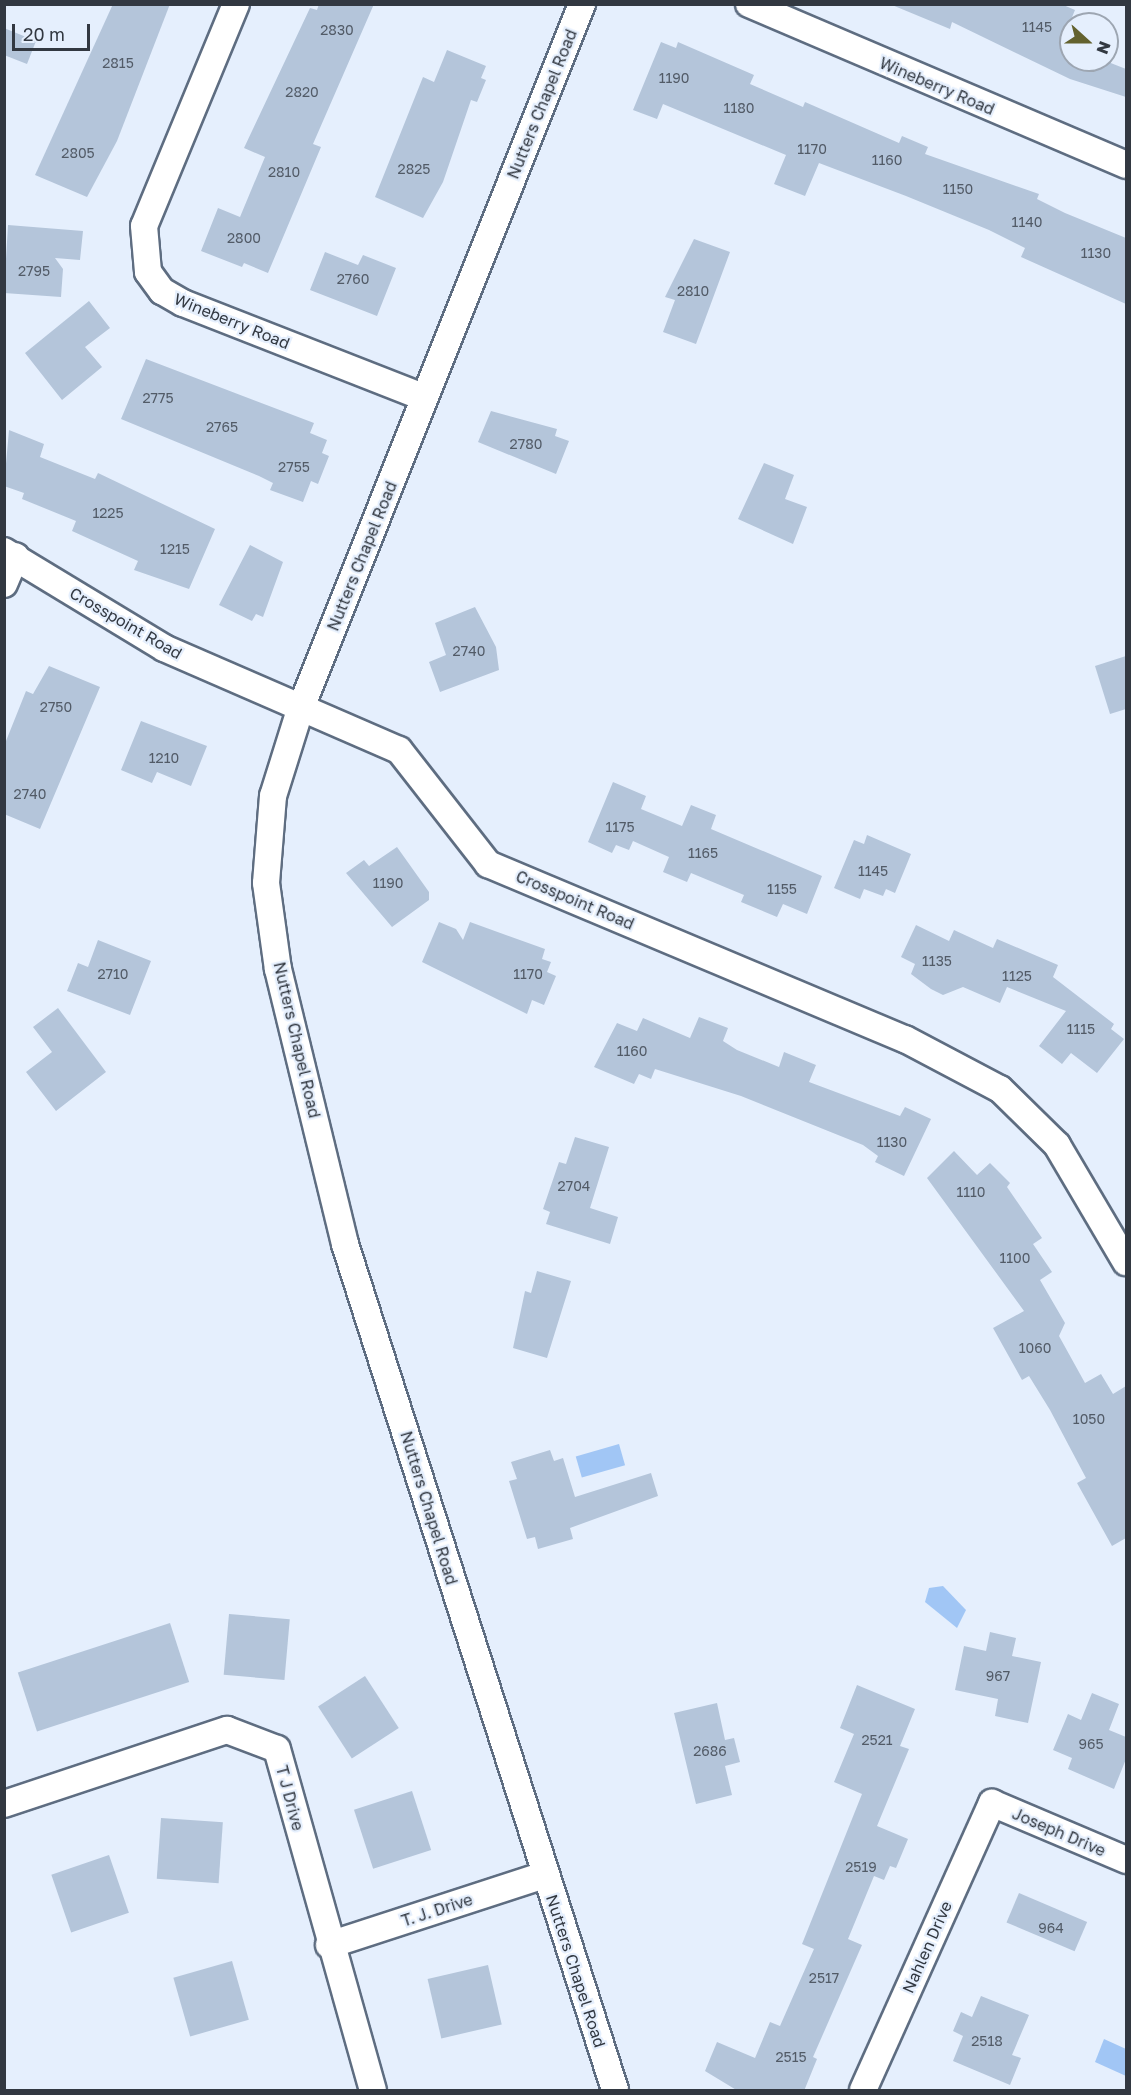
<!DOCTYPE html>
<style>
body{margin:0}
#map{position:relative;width:1131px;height:2095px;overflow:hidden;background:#e5effd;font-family:"Golos Text",sans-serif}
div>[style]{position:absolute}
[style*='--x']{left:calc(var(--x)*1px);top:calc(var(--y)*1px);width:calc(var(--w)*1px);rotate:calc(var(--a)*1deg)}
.water>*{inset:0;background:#a1c6f5;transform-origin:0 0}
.building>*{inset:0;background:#b4c5da;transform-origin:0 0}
.roads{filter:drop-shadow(2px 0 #5e6d81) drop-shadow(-2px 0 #5e6d81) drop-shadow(0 2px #5e6d81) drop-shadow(0 -2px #5e6d81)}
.street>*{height:26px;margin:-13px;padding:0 13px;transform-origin:13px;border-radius:13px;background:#fff}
span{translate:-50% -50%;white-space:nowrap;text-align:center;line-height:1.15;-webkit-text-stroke:4.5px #e5effd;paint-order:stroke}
.number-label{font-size:14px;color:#525b67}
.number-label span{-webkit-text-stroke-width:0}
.street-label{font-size:16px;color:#323841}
.frame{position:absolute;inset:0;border:6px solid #323841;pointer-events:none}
.north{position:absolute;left:1059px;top:12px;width:60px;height:60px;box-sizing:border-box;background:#e5effd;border:2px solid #9da6b2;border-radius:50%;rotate:111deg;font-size:16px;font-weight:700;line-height:24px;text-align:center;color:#323841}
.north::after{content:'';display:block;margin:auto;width:21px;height:27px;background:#63622f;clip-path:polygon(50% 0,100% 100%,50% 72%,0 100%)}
.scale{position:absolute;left:12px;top:24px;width:78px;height:27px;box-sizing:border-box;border:3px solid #323841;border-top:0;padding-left:8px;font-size:18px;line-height:21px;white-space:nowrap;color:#323841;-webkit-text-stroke:4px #e5effd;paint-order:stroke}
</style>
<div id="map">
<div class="water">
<i style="left:619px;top:1444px;width:22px;height:45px;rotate:74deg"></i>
<i style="clip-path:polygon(943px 1586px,966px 1610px,957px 1628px,925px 1602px,929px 1588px)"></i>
<i style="clip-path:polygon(1104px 2039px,1126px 2049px,1126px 2076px,1095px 2062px)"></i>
</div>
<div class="building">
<i style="clip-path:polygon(113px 4px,170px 4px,117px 141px,87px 197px,35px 175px)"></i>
<i style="clip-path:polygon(319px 4px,374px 4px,313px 144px,321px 147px,268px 273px,244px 263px,242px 267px,201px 251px,218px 208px,240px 217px,265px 157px,244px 148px,310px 8px,317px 10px)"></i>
<i style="clip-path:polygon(1061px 4px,1075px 10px,1061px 44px,1071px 48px,1071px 60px,1103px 60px,1126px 69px,1126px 97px,1070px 79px,952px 22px,950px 29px,892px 5px)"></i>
<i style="clip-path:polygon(4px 28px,36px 41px,27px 64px,4px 55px)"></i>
<i style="clip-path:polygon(661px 42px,676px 48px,678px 42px,754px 75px,750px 84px,803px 107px,805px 102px,899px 143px,902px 136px,928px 147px,925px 154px,1039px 194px,1037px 199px,1065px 213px,1126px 238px,1126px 304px,1021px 257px,1025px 248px,989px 230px,906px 196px,819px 163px,805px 196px,774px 184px,786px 155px,663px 104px,657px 119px,633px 110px)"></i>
<i style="clip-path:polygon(447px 50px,486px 66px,481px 78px,486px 80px,477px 102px,471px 100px,443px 182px,423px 218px,375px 197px,423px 77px,434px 82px)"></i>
<i style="clip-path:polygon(8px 225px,83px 231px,80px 260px,55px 258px,63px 269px,61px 297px,4px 293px)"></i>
<i style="clip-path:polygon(694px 239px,730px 252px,696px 344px,663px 332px,675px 300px,665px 297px)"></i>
<i style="clip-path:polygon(325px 252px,358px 265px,363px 255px,396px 268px,377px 316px,310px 290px)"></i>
<i style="clip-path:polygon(89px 301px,110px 328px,85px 347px,102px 367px,62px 400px,25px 353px)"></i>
<i style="clip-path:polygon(146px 359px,314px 423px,310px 433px,327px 440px,322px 453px,329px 456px,318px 484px,311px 481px,303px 502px,270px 490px,273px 483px,259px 476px,121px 419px)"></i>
<i style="clip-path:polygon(491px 411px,557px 429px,555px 436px,569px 441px,556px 474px,478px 442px)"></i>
<i style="clip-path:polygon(9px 430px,44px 444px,40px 457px,95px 479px,98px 473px,215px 529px,189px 589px,134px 570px,138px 561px,72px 531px,76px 521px,22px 499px,24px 493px,4px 486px)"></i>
<i style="clip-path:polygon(764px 463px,794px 475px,785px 499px,807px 507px,793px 544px,738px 519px)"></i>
<i style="clip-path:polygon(250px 545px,283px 562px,263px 617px,256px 614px,252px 621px,219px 605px)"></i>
<i style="clip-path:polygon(475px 607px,496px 647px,499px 670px,440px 692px,429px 662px,446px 655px,435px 623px)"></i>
<i style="clip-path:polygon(1126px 656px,1126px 709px,1110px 714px,1095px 666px)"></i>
<i style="clip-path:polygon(49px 666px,100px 687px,40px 829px,4px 814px,4px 746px,26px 691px,33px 694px)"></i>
<i style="clip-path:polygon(141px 721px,207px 746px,191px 786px,157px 772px,152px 783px,121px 770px)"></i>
<i style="clip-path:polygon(613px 782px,646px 796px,641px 809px,682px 826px,691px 805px,716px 815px,711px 829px,822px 876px,807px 914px,783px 904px,777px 917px,741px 902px,744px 895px,691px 873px,687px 882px,663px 872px,669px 857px,633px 841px,629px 850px,616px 845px,612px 853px,588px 842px)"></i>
<i style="clip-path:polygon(867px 835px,911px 854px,895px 893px,886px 889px,883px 896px,864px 889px,860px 899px,834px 888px,854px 840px,864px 844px)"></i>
<i style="clip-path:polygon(397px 847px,429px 892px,429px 900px,392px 927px,346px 873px,364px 860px,369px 866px)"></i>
<i style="clip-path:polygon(439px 922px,456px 929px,463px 940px,470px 922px,545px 949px,542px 959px,551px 962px,547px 972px,556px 976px,544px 1005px,532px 1000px,527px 1014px,422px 962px)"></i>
<i style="clip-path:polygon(916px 925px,949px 941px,954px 930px,993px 948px,997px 939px,1058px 965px,1053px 977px,1114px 1024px,1111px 1029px,1124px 1039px,1097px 1073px,1071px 1053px,1062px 1064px,1039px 1046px,1066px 1011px,1007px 987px,1000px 1003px,963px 987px,943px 995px,931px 989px,911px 974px,915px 964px,901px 957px)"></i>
<i style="clip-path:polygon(98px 940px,151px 961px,130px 1015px,67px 991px,78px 963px,88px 967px)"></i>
<i style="clip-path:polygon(58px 1008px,106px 1072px,56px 1111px,26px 1072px,52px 1052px,33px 1027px)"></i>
<i style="clip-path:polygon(699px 1017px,728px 1028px,723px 1041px,737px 1050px,779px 1067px,784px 1052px,816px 1065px,809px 1082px,900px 1116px,905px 1107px,931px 1119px,904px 1176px,875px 1162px,878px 1156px,863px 1145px,741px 1096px,655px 1069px,651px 1079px,639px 1074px,634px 1084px,594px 1067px,617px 1023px,637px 1031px,643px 1018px,690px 1038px)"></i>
<i style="clip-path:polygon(575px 1137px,609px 1147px,590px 1208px,618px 1217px,610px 1244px,546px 1224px,550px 1212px,543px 1209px,559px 1162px,566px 1164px)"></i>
<i style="clip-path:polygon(954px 1151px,977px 1175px,990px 1163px,1010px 1183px,1007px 1187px,1042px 1238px,1033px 1244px,1052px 1272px,1040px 1280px,1065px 1323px,1059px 1336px,1085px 1383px,1101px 1374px,1113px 1394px,1126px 1386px,1126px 1538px,1112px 1546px,1077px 1483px,1086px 1478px,1050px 1410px,1029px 1376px,1022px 1380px,993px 1328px,1024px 1311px,927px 1178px)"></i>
<i style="clip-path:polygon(537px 1271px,571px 1281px,547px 1358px,513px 1348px,525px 1291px,531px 1293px)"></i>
<i style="clip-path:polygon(550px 1450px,554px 1461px,563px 1458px,575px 1497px,651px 1473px,658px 1496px,570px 1528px,573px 1539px,538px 1549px,535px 1537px,527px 1539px,509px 1481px,517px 1479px,511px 1462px)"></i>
<i style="left:229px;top:1614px;width:61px;height:61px;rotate:5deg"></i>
<i style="left:170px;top:1623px;width:62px;height:160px;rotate:72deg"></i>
<i style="clip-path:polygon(990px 1632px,1016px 1638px,1012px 1656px,1041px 1662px,1028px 1723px,995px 1716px,998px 1699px,955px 1690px,964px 1646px,986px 1651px)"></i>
<i style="left:365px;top:1676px;width:62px;height:56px;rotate:57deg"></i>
<i style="clip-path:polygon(857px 1685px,915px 1709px,900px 1746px,909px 1749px,877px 1826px,908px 1839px,896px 1868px,890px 1866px,884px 1880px,874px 1876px,848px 1939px,862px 1945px,813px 2057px,817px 2059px,804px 2091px,738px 2091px,705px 2071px,717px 2042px,755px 2058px,770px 2022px,780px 2026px,814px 1949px,802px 1944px,862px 1794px,834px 1782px,854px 1734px,840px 1728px)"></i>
<i style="clip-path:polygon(1092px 1693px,1119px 1704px,1109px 1730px,1126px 1737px,1126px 1759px,1114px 1789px,1068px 1769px,1072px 1758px,1053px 1750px,1068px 1714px,1081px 1720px)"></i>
<i style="clip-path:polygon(717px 1703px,725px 1740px,734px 1738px,740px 1762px,725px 1766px,732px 1795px,696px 1804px,674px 1713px)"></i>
<i style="left:412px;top:1791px;width:62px;height:61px;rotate:72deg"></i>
<i style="left:161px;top:1818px;width:62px;height:61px;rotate:4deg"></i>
<i style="left:109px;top:1855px;width:61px;height:61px;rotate:71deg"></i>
<i style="left:1019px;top:1893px;width:74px;height:32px;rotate:23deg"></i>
<i style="left:232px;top:1961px;width:61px;height:61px;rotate:74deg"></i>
<i style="left:488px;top:1965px;width:61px;height:62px;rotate:77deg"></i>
<i style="clip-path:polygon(981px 1996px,1029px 2015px,1012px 2055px,1021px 2058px,1010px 2085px,953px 2061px,963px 2036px,953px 2031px,961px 2012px,972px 2017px)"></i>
</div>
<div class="roads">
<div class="street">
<i style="--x:236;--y:4;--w:240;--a:112.5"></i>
<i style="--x:144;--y:226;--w:46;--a:85"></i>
<i style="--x:148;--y:272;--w:24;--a:54"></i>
<i style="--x:162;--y:291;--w:24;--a:30"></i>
<i style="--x:183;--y:303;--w:258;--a:21.4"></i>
<i style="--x:582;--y:4;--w:760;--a:111.77"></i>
<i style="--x:300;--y:710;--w:90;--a:107.4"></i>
<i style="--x:273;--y:796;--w:87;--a:94.6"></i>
<i style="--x:266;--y:883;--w:87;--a:82.1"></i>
<i style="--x:278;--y:969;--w:283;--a:76.3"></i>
<i style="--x:345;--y:1244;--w:888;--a:72.3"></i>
<i style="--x:749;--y:4;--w:410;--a:23.1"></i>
<i style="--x:4;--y:551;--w:187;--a:31.2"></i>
<i style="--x:164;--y:648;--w:256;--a:23.5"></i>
<i style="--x:399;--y:750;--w:145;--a:52"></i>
<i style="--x:488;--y:864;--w:452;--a:22.8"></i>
<i style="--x:905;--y:1039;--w:107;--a:27.8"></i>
<i style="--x:1000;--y:1089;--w:80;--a:44.5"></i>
<i style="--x:1057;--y:1145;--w:136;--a:59.5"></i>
<i style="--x:4;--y:584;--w:30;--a:-67"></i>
<i style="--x:4;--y:1804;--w:235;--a:-18.4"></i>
<i style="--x:227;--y:1730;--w:53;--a:20.8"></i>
<i style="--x:277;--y:1749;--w:354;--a:74.3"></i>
<i style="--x:329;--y:1945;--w:226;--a:-18"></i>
<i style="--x:863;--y:2090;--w:315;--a:-65.8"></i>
<i style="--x:992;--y:1803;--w:146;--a:23"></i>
</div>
</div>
<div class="number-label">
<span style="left:1037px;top:27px">1145</span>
<span style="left:337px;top:30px">2830</span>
<span style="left:118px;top:63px">2815</span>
<span style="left:674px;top:78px">1190</span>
<span style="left:302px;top:92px">2820</span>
<span style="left:739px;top:108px">1180</span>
<span style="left:812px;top:149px">1170</span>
<span style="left:78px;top:153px">2805</span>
<span style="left:887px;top:160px">1160</span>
<span style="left:414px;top:169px">2825</span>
<span style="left:284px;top:172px">2810</span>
<span style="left:958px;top:189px">1150</span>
<span style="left:1027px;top:222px">1140</span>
<span style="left:244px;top:238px">2800</span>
<span style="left:1096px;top:253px">1130</span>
<span style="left:34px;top:271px">2795</span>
<span style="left:353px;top:279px">2760</span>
<span style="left:693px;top:291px">2810</span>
<span style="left:158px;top:398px">2775</span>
<span style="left:222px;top:427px">2765</span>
<span style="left:526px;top:444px">2780</span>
<span style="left:294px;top:467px">2755</span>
<span style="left:108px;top:513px">1225</span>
<span style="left:175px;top:549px">1215</span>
<span style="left:469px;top:651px">2740</span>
<span style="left:56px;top:707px">2750</span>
<span style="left:164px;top:758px">1210</span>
<span style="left:30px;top:794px">2740</span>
<span style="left:620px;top:827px">1175</span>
<span style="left:703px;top:853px">1165</span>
<span style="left:873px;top:871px">1145</span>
<span style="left:388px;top:883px">1190</span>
<span style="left:782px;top:889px">1155</span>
<span style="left:937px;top:961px">1135</span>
<span style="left:113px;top:974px">2710</span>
<span style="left:528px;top:974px">1170</span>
<span style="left:1017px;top:976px">1125</span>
<span style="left:1081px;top:1029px">1115</span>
<span style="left:632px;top:1051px">1160</span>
<span style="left:892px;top:1142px">1130</span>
<span style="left:574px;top:1186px">2704</span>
<span style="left:971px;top:1192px">1110</span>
<span style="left:1015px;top:1258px">1100</span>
<span style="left:1035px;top:1348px">1060</span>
<span style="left:1089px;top:1419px">1050</span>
<span style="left:998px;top:1676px">967</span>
<span style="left:877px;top:1740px">2521</span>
<span style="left:1091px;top:1744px">965</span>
<span style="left:710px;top:1751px">2686</span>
<span style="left:861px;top:1867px">2519</span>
<span style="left:1051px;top:1928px">964</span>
<span style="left:824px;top:1978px">2517</span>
<span style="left:987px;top:2041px">2518</span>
<span style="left:791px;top:2057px">2515</span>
</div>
<div class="street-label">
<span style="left:937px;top:86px;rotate:23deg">Wineberry Road</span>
<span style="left:542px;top:104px;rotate:-68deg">Nutters Chapel Road</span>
<span style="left:232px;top:321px;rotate:22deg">Wineberry Road</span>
<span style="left:362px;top:556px;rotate:-68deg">Nutters Chapel Road</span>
<span style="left:126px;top:623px;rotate:30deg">Crosspoint Road</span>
<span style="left:575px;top:900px;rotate:23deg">Crosspoint Road</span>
<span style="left:297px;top:1040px;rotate:77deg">Nutters Chapel Road</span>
<span style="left:429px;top:1508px;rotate:73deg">Nutters Chapel Road</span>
<span style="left:290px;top:1798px;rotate:75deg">T J Drive</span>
<span style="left:1059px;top:1832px;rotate:23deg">Joseph Drive</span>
<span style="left:437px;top:1910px;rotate:-18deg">T. J. Drive</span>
<span style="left:927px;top:1947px;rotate:-66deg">Nahlen Drive</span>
<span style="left:576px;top:1971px;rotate:72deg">Nutters Chapel Road</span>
</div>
<div class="frame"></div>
<div class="north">N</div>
<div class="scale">20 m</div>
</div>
